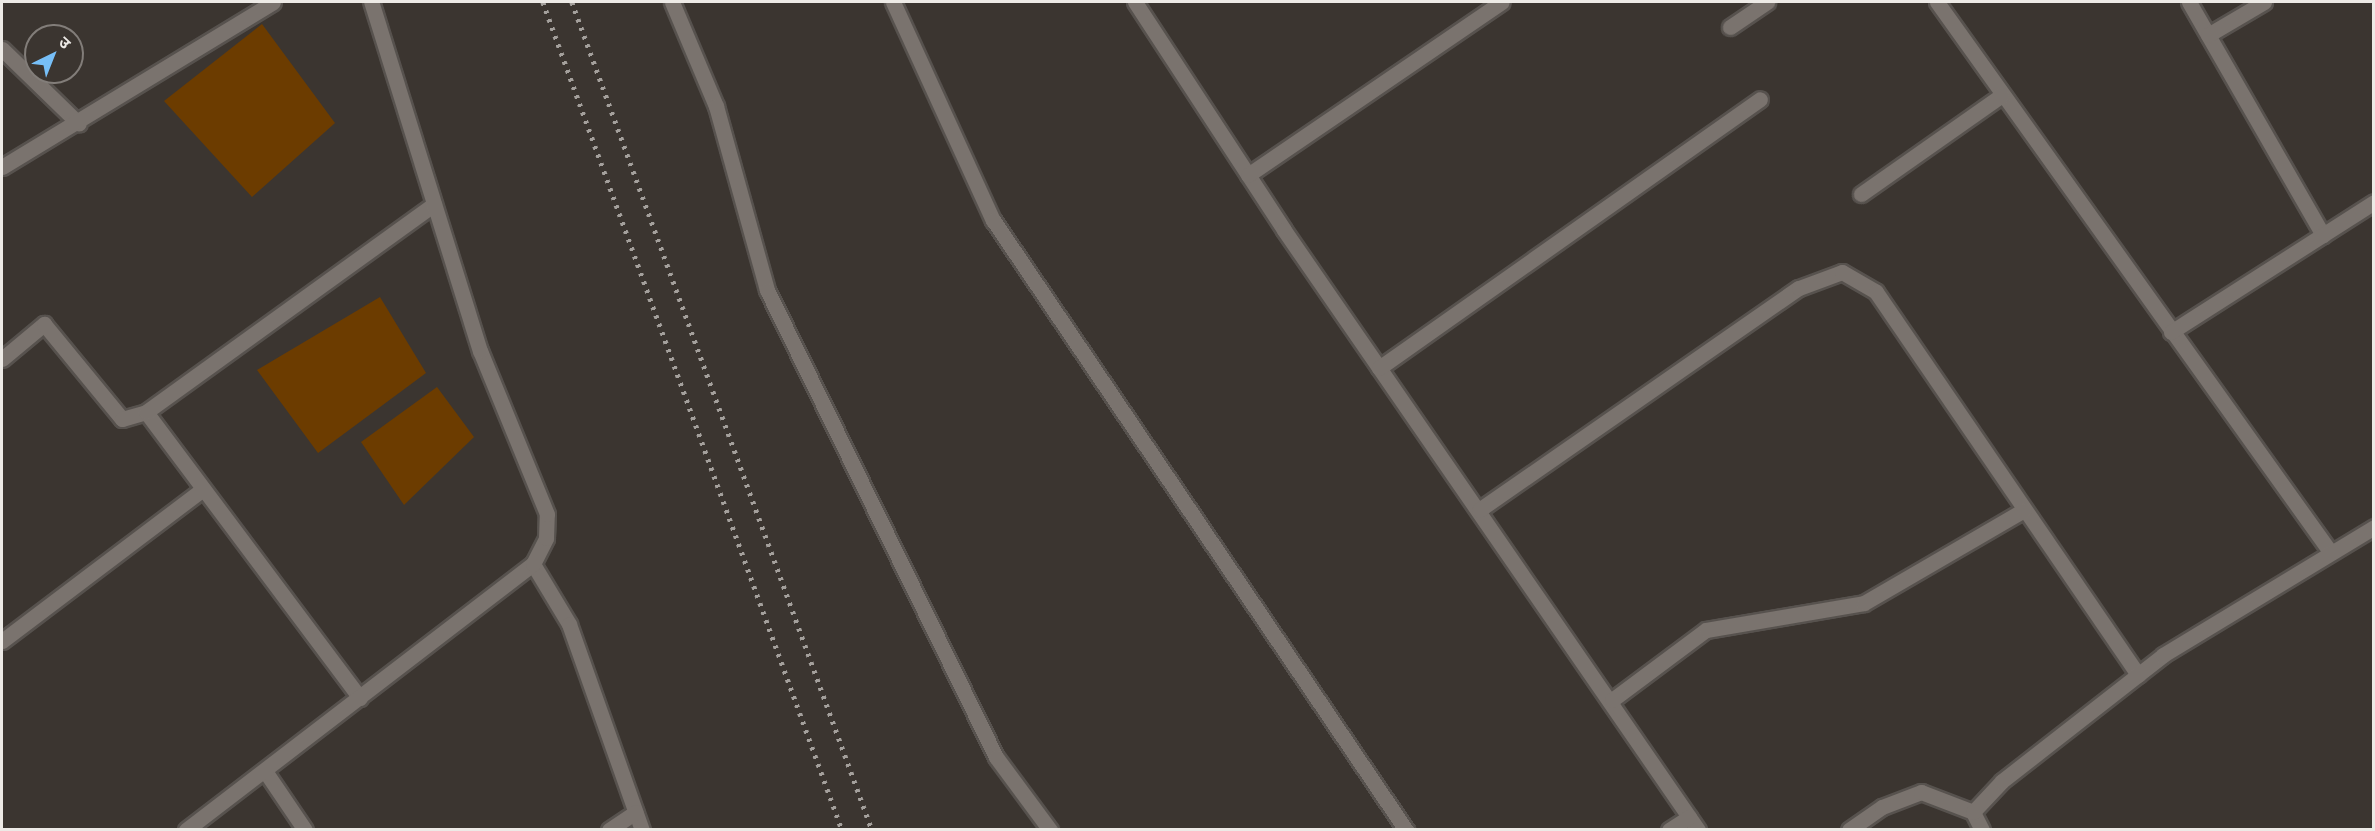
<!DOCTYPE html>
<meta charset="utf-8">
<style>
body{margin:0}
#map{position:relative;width:2375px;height:831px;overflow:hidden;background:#3b3530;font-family:"IBM Plex Sans","Noto Sans Devanagari",sans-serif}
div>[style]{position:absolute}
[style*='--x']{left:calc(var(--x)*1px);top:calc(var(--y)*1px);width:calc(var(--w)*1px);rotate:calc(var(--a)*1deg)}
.building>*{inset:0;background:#6c3c00}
.roads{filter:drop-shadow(2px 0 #57524e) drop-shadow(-2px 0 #57524e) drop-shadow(0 2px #57524e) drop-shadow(0 -2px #57524e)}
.minor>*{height:15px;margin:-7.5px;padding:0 7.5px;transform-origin:7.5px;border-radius:7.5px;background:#7a736e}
.rail>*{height:4.5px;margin-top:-2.25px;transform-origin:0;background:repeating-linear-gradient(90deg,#a4a09c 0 3px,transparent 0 9px)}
span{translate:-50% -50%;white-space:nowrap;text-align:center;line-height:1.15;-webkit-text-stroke:6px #3b3530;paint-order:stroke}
.frame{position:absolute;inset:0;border:3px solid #edeae6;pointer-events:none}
.north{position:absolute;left:24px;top:24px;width:60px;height:60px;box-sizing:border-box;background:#3b3530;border:2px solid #827d79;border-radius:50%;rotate:43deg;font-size:16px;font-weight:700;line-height:24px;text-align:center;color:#edeae6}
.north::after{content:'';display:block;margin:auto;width:21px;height:27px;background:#77bff7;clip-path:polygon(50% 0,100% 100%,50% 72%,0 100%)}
</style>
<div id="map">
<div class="building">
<i style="clip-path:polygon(262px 24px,335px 123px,252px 197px,164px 101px)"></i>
<i style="clip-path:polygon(380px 297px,426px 373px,318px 453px,257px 370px)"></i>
<i style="clip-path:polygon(437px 387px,474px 437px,404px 505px,361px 442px)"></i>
</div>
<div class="roads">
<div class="minor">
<i style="--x:672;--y:2;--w:113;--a:67.1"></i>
<i style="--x:716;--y:106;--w:191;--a:74.5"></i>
<i style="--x:767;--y:290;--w:520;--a:63.88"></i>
<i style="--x:996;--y:757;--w:91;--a:53.5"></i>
<i style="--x:893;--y:2;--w:240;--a:65.4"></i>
<i style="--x:993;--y:220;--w:737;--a:55.9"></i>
<i style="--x:1135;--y:2;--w:272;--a:56.8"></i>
<i style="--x:1284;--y:230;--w:729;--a:55.39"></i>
<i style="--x:1937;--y:2;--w:677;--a:54.43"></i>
<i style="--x:2189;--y:2;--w:269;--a:60.1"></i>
<i style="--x:1730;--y:27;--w:45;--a:-34"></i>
<i style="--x:2208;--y:35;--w:65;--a:-30.5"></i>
<i style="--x:2;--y:49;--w:107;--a:44.2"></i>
<i style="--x:2;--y:167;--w:317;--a:-31.3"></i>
<i style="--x:1248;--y:175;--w:307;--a:-34.3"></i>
<i style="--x:1861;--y:194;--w:172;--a:-35.1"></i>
<i style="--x:2171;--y:332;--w:241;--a:-32.6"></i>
<i style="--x:2;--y:359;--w:55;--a:-39.8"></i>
<i style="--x:44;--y:324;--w:123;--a:50.6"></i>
<i style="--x:122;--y:419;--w:25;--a:-16"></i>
<i style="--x:1379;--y:368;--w:466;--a:-35.2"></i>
<i style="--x:1479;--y:510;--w:389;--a:-34.8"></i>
<i style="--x:1799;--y:288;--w:46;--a:-20.4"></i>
<i style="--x:1842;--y:272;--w:39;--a:30"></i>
<i style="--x:1876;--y:292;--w:464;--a:55.6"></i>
<i style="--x:533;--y:564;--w:70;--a:59"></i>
<i style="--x:569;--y:624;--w:219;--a:70.5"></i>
<i style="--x:2;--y:641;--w:252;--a:-37.1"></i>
<i style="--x:360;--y:698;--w:357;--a:-126.8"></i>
<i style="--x:146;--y:412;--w:355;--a:-35.8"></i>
<i style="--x:1612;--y:700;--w:117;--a:-36.7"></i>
<i style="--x:1706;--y:630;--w:160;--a:-9.7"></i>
<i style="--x:1864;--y:603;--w:185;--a:-30.2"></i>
<i style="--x:265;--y:771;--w:71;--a:55.9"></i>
<i style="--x:186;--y:830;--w:437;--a:-37.5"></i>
<i style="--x:533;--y:564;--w:29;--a:-63"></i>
<i style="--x:546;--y:538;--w:24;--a:-88"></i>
<i style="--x:547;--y:514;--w:176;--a:-112.3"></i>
<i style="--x:480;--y:351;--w:366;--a:-107.3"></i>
<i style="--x:609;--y:830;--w:32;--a:-34"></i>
<i style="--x:1669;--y:830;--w:24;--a:-33"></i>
<i style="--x:1849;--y:830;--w:40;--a:-34.9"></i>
<i style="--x:1882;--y:807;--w:42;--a:-21"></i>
<i style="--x:1921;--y:792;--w:56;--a:21"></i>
<i style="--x:1982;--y:830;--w:20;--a:-117"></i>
<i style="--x:1973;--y:812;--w:42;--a:-46.9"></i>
<i style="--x:2002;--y:781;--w:204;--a:-38"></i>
<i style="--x:2163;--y:655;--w:247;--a:-31.2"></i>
</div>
</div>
<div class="rail">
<i style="--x:543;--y:2;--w:880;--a:70.14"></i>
<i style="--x:572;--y:2;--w:881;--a:70.08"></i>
</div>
<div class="frame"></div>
<div class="north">उ</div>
</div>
